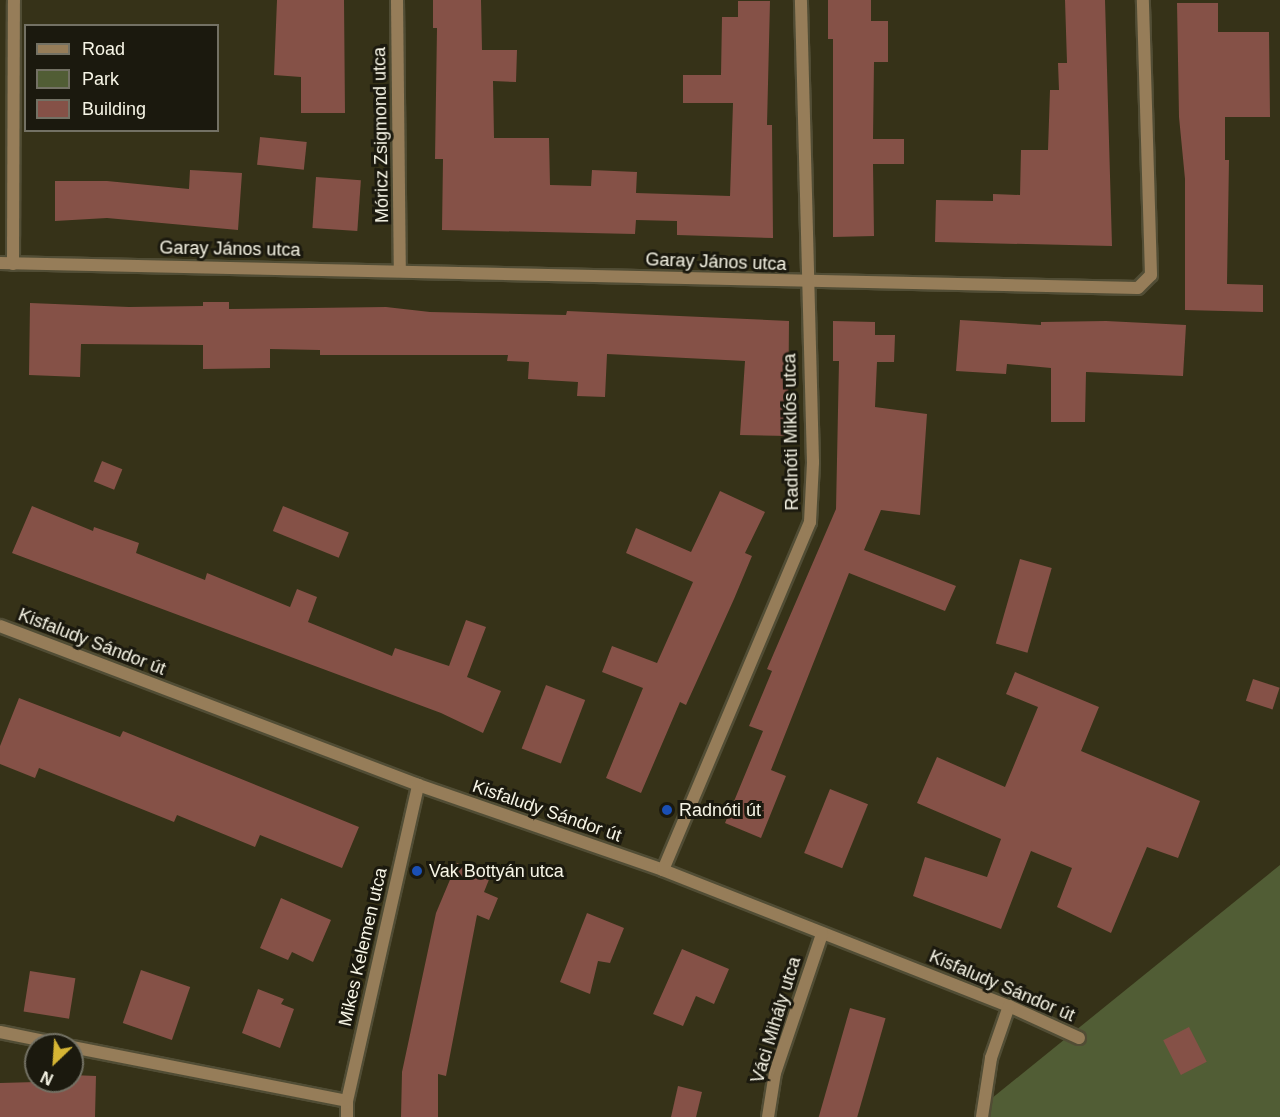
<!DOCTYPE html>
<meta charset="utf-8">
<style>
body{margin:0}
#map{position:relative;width:1280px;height:1117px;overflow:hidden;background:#363218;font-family:Helvetica,sans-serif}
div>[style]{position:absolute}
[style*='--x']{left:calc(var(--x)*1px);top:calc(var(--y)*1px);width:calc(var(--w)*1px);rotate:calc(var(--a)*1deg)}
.green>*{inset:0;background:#515d35}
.building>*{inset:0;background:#855147;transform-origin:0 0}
.roads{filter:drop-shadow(2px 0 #514d35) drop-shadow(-2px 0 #514d35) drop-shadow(0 2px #514d35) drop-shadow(0 -2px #514d35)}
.street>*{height:12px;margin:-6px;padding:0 6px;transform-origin:6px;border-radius:6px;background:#967d59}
.dots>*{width:16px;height:16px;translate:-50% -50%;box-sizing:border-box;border:3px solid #1b190e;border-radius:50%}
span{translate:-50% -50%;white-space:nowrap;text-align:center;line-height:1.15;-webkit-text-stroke:6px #1b190e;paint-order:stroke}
.street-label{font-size:18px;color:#f7f5e6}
.poi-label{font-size:18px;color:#f7f5e6}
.left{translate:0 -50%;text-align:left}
.legend{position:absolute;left:24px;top:24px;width:195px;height:108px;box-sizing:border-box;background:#1b190e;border:2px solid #737164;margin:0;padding:8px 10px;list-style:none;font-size:18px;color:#f7f5e6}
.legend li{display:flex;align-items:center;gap:12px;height:30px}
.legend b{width:30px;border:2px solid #737164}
.north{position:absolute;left:24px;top:1033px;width:60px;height:60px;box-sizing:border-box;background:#1b190e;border:2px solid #737164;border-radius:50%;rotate:205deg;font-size:16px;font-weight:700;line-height:24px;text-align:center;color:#f7f5e6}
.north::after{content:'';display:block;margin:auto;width:21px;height:27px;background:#d6b534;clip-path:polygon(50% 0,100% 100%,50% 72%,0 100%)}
</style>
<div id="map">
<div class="green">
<i style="clip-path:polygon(1280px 865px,1280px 1117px,981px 1117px,981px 1107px)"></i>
</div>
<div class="building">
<i style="clip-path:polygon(277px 0,344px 0,345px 113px,301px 113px,301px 77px,274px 75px)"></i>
<i style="clip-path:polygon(433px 0,481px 0,482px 50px,517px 50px,516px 82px,493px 81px,494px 138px,549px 138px,550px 185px,591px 186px,592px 170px,637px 172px,636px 193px,730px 196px,733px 103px,683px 103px,683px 75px,721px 75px,722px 17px,738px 17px,738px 1px,770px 1px,767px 125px,772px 125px,773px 238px,677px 235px,677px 221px,636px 220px,635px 234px,442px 230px,443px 159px,435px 159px,437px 28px,433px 28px)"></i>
<i style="clip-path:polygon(828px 0,871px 0,871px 21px,888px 21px,888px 62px,874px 62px,873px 139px,904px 139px,904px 164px,873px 164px,874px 236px,833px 237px,833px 39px,828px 39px)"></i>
<i style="clip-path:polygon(1065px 0,1105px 0,1112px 246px,935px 242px,936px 200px,993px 201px,993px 194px,1020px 195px,1021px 150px,1048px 150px,1050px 90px,1059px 90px,1058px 63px,1067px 63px)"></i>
<i style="clip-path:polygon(1177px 3px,1218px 3px,1218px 32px,1269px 32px,1270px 117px,1225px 117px,1225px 160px,1229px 160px,1227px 284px,1263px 285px,1263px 312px,1185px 310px,1185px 179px,1179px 117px)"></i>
<i style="left:260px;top:137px;width:47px;height:28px;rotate:6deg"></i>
<i style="clip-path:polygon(190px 170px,242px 173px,238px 230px,107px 218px,55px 221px,55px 181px,107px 181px,189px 189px)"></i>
<i style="left:316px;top:177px;width:45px;height:51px;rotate:4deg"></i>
<i style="clip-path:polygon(203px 302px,229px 302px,229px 309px,386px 307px,430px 312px,566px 315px,567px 311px,789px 321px,788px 436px,740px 435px,745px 361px,607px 354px,605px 397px,577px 396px,578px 382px,528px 379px,529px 362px,507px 361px,508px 355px,320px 355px,320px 350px,270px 349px,270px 368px,203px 369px,203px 345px,81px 344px,80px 377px,29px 375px,30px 303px,129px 307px,203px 306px)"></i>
<i style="clip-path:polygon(960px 320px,1041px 325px,1041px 322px,1106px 321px,1186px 325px,1183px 376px,1086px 372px,1085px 422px,1051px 422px,1051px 368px,1007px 364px,1006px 374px,956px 371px)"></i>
<i style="clip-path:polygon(833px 321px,875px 322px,875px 335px,895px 335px,894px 362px,877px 362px,875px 407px,927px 414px,920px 515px,881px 510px,864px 550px,956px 586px,945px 611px,849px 573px,771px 770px,786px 776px,761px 838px,725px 823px,763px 731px,749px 726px,772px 671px,767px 669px,836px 509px,839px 361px,833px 361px)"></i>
<i style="left:102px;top:461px;width:22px;height:22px;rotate:22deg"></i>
<i style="clip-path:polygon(720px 491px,765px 512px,745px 553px,752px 556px,734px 599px,686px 705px,680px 702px,641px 793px,606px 778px,643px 688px,602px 672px,612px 646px,657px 663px,693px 582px,626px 553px,636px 528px,691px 552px)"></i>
<i style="clip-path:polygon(32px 506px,93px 531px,94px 527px,139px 543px,136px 553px,205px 580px,207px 573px,290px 607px,297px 589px,317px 597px,308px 622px,392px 656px,395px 648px,449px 666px,466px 620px,486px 627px,467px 677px,501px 691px,483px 733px,441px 713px,12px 553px)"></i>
<i style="left:283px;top:506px;width:71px;height:27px;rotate:22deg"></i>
<i style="left:1020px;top:559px;width:33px;height:88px;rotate:16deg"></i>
<i style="clip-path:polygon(1015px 672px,1099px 707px,1081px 751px,1200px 801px,1178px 858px,1147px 847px,1111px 933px,1057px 907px,1072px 868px,1031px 851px,1001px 929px,913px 896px,925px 857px,987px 877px,1001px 839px,917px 803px,937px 757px,1005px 787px,1038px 707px,1006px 694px)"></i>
<i style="left:1253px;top:679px;width:28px;height:23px;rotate:18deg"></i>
<i style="left:546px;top:685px;width:42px;height:68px;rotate:21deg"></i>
<i style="clip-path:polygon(19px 698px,120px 737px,123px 731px,359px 827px,342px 868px,260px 835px,255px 847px,177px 815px,174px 822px,39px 768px,35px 778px,0 764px,0 746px)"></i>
<i style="left:830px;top:789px;width:41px;height:69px;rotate:22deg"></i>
<i style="clip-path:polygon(457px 863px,490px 877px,484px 892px,498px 898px,489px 920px,477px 915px,446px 1076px,438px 1074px,438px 1117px,401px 1117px,402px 1072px,436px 913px)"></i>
<i style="clip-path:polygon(281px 898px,331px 920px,313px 962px,292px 952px,288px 960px,260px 948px)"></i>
<i style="clip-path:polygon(587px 913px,624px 928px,610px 963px,598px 961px,590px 994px,560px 982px)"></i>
<i style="clip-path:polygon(682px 949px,729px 969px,714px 1004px,696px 996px,683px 1026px,653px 1014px)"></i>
<i style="left:141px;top:970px;width:52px;height:56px;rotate:19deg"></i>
<i style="left:30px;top:971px;width:46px;height:41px;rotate:9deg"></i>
<i style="clip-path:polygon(258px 989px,284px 999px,281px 1004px,294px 1009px,280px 1048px,242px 1033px)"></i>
<i style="left:850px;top:1008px;width:37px;height:114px;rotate:16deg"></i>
<i style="left:1189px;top:1027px;width:39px;height:29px;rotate:63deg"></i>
<i style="clip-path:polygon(72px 1075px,96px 1076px,95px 1117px,0 1117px,0 1083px,72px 1081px)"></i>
<i style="clip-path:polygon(678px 1086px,702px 1092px,696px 1117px,671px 1117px)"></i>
</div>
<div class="roads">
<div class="street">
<i style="--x:397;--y:0;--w:269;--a:89.4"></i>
<i style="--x:0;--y:263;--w:1138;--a:1.26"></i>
<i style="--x:1138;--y:288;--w:18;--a:-45"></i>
<i style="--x:1151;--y:275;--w:275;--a:-91.7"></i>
<i style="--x:13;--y:264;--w:264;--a:-89.8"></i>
<i style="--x:0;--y:626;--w:447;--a:20.8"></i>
<i style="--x:418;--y:785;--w:259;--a:19.1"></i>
<i style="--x:663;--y:870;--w:372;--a:21.5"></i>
<i style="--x:1009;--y:1006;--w:77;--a:24.6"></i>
<i style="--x:663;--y:870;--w:378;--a:-67.1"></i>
<i style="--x:810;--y:522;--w:60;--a:-87.1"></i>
<i style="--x:813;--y:462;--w:462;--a:-91.5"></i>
<i style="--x:0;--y:1032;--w:65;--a:11.5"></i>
<i style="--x:72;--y:1047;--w:280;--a:11.1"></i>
<i style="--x:347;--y:1117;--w:16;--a:-90"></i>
<i style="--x:347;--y:1101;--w:324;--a:-77.3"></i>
<i style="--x:768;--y:1117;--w:45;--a:-81"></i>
<i style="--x:775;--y:1073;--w:147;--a:-71.3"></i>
<i style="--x:982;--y:1117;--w:60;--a:-81.3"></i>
<i style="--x:991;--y:1058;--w:55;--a:-70.9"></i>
</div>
</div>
<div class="dots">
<i style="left:667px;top:810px;background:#1a4fb4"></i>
<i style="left:417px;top:871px;background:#1a4fb4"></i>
</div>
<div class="street-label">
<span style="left:381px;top:135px;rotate:-91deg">Móricz Zsigmond utca</span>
<span style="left:230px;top:249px;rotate:1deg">Garay János utca</span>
<span style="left:716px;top:262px;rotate:2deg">Garay János utca</span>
<span style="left:791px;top:432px;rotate:-91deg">Radnóti Miklós utca</span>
<span style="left:92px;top:642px;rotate:21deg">Kisfaludy Sándor út</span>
<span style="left:547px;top:811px;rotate:19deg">Kisfaludy Sándor út</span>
<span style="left:363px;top:947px;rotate:-77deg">Mikes Kelemen utca</span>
<span style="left:1002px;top:986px;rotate:23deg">Kisfaludy Sándor út</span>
<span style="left:776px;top:1020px;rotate:-73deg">Váci Mihály utca</span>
</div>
<div class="poi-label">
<span class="left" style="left:679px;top:810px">Radnóti út</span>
<span class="left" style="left:429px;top:871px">Vak Bottyán utca</span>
</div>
<ul class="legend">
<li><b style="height:8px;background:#967d59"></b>Road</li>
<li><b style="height:16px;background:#515d35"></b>Park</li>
<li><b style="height:16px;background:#855147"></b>Building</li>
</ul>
<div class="north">N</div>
</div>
